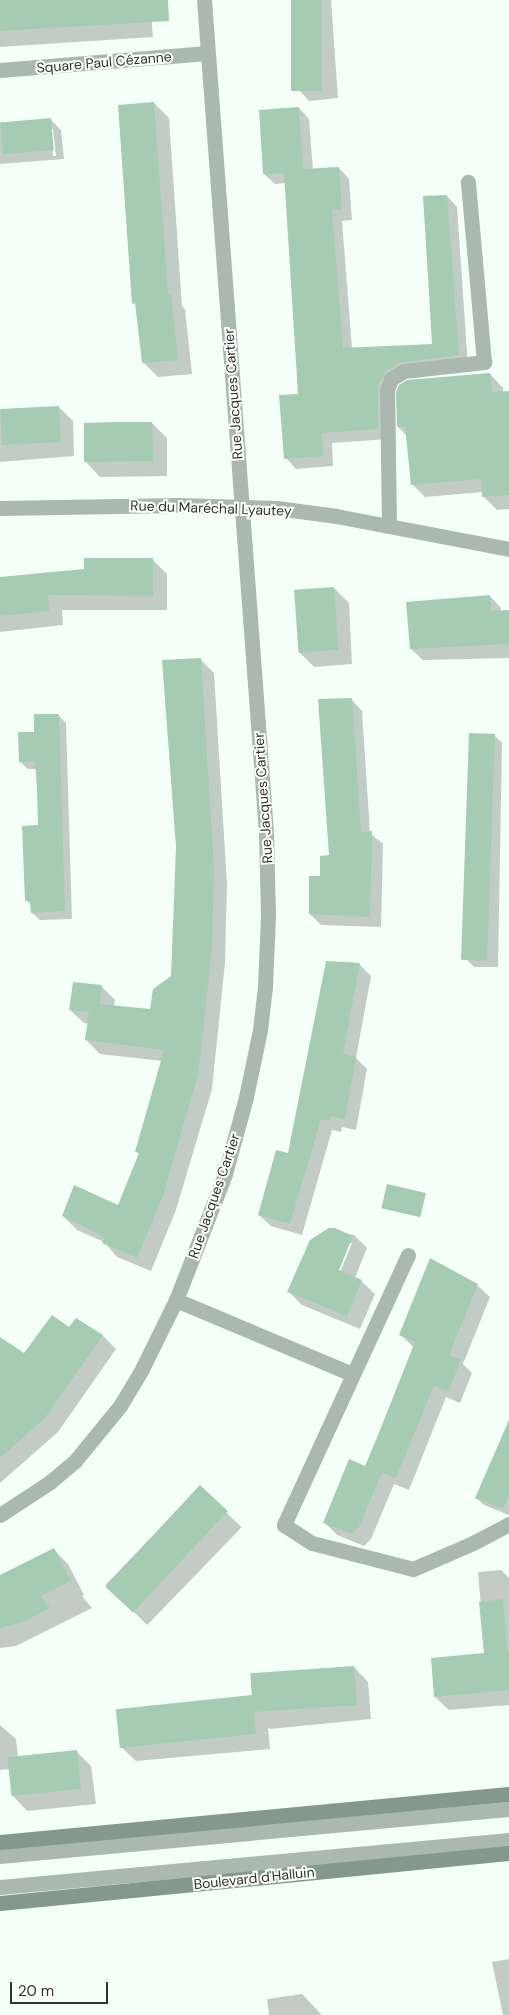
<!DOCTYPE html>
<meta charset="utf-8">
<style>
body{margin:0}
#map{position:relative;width:509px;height:2015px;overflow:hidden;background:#f3fff7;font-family:"DM Sans",sans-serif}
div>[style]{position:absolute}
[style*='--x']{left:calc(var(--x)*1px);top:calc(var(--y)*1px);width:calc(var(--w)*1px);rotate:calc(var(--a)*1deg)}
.shadow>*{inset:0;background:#0003;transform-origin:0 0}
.building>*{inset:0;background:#a6cbb3;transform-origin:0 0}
.service>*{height:15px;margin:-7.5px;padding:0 7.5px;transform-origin:7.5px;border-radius:7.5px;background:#abb8b0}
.minor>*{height:15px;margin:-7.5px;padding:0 7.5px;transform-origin:7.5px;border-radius:7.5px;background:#abb8b0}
.secondary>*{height:15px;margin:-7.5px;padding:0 7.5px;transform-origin:7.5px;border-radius:7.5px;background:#84988b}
span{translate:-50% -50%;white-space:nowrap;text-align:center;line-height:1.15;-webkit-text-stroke:4px #fff;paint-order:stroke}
.street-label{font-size:14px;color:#29352d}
.scale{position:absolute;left:10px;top:1982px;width:98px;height:22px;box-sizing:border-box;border:2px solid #29352d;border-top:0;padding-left:6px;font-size:15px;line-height:18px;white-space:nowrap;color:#29352d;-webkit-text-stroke:4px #fff;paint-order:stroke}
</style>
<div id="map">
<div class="shadow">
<i style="clip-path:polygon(0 0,150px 0,153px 37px,0 47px)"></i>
<i style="clip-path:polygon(292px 0,331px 0,338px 98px,309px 101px,299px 90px)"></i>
<i style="clip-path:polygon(154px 103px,169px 118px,182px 306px,185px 309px,192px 374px,158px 377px,143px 362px,137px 306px,134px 303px)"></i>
<i style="clip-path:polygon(299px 108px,309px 119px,313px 170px,339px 168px,349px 179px,352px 220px,342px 221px,352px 348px,433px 345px,447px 196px,457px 207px,468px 366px,414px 372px,396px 381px,388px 401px,388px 439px,332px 443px,333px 466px,296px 469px,286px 458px,299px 395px,286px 183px,275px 184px,264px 174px)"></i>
<i style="clip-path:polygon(evenodd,51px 120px,61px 130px,64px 159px,0 164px,0 124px,51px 120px,51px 129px,53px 129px,56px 156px,53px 156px,51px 129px)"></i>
<i style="clip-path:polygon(490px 374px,503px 388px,503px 392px,509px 392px,509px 509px,497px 510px,484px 497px,483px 492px,425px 497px,412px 484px,407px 436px,398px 427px)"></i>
<i style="clip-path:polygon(59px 407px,73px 421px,74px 456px,0 462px,0 412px)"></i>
<i style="clip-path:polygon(152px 423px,167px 438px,167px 476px,100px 477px,86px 462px)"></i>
<i style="clip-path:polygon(152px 559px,167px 574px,167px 610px,62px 610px,63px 625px,0 632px,0 579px,85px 570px)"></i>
<i style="clip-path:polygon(334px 588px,349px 603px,352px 664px,314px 667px,299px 652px)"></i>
<i style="clip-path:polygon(490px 596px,501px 608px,501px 612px,509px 612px,509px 658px,423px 660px,411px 649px)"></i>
<i style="clip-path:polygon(200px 659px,214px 673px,227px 884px,225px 963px,212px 1089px,176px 1210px,151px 1271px,117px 1257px,104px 1242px,77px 1230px,63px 1216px,119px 1206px,140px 1155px,136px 1151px,162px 1061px,100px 1054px,86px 1040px,88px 1024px,84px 1023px,70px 1010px,101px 986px,115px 1000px,114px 1006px,151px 1010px,172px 976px)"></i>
<i style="clip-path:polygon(351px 699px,362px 711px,370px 833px,383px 844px,381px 927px,321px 925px,310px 914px,330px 856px)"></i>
<i style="clip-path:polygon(58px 715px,66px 723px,72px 919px,40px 920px,32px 913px,32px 906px,27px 901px,39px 826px,37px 769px,28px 769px,20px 762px)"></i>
<i style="clip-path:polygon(494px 735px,502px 743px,498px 967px,474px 967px,466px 959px)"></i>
<i style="clip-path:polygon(359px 964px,371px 976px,356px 1058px,367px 1069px,356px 1130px,342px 1127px,341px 1132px,332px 1130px,302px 1235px,271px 1226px,259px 1215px,289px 1154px)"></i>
<i style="clip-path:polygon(evenodd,328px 1230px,354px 1235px,367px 1248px,355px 1278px,361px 1281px,375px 1294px,360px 1329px,302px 1305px,289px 1292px,328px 1230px,349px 1243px,352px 1243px,338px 1277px,336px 1276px,349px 1243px)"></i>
<i style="clip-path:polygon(477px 1285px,490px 1297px,463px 1364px,472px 1373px,460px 1403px,446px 1397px,409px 1490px,394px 1484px,371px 1539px,364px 1546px,337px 1535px,325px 1523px,366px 1468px,413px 1347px,401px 1335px)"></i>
<i style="clip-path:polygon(70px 1329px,103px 1336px,116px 1349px,58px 1432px,0 1483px,0 1394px)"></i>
<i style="clip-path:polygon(509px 1481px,509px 1515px,484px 1505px,476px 1498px)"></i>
<i style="left:200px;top:1487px;width:58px;height:136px;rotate:44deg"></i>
<i style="clip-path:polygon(54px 1550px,68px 1564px,84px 1595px,82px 1596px,92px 1608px,16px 1646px,0 1648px,0 1577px)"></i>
<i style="clip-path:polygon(501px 1570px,509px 1578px,509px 1705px,449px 1710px,435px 1697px,485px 1655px,478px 1572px)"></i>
<i style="clip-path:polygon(354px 1667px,368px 1682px,371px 1719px,270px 1729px,268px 1727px,270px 1749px,136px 1761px,121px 1747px,252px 1696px)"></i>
<i style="clip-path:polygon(0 1725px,16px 1739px,18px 1757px,77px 1752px,91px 1766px,96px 1804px,27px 1811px,13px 1796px,10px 1769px,0 1770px)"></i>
<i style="clip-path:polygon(509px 1959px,509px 2015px,503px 2015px,492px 1962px)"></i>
<i style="clip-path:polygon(302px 1994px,322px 2015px,269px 2015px,267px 1999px)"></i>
</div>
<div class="building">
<i style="clip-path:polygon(0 0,168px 0,169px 21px,0 31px)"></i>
<i style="left:291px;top:0;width:31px;height:91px"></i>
<i style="clip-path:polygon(154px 102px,168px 294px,171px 293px,178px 360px,142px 363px,135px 303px,132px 304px,118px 105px)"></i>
<i style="clip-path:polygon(299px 107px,303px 169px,339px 167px,342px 210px,332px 210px,343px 348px,432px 344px,423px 196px,447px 195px,459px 355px,399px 363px,386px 371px,378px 387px,378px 429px,322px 433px,323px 456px,284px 459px,279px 395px,298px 394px,284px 173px,263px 174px,259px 110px)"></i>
<i style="left:51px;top:118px;width:32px;height:51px;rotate:85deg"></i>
<i style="clip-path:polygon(490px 373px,492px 392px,509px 391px,509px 495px,482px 497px,481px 479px,411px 485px,405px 427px,397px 427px,396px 392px,399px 385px,407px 380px)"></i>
<i style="left:59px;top:406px;width:36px;height:59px;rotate:87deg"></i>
<i style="clip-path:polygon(117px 422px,152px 422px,153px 461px,84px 462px,84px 423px)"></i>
<i style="clip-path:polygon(84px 558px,153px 558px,153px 596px,48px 595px,49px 611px,0 616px,0 577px,84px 569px)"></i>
<i style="left:334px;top:587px;width:63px;height:40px;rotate:86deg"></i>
<i style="clip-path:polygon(490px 595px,491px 611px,509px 610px,509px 644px,410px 649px,406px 602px)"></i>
<i style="clip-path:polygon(201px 658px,214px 869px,212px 948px,198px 1075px,163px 1196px,137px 1258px,102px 1243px,105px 1237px,62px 1216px,74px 1185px,118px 1205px,139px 1153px,135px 1152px,164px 1050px,85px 1040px,89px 1012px,69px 1010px,73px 982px,102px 985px,100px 1004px,150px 1009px,153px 989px,171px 976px,176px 847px,162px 660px)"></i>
<i style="clip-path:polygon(352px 698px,361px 832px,372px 831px,370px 917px,309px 914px,309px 876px,320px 876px,320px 856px,329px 855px,318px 699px)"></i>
<i style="clip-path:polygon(34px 714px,59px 714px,65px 911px,31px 913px,30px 901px,25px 901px,22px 826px,38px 825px,37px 790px,35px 762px,19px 762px,18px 732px,34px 732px)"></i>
<i style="left:469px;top:733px;width:26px;height:227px;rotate:2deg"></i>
<i style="clip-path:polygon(326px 961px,360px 963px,343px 1054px,356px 1057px,345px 1119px,331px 1116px,330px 1121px,321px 1119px,290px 1224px,258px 1215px,276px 1150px,288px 1153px)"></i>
<i style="left:387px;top:1184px;width:40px;height:25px;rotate:13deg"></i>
<i style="clip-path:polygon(329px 1228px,335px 1228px,353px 1236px,339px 1270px,362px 1280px,347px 1316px,287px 1292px,310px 1240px)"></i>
<i style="clip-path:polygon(430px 1258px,478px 1284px,449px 1355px,461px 1360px,448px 1392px,434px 1386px,396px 1478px,382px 1473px,359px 1527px,352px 1534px,323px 1523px,349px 1459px,365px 1466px,378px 1435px,415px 1342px,399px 1335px)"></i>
<i style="clip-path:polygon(52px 1315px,69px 1327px,76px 1318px,103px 1335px,45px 1418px,0 1458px,0 1337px,24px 1353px)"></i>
<i style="clip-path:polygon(509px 1420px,509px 1494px,503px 1509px,475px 1498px)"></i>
<i style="left:200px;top:1485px;width:38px;height:139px;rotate:43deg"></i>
<i style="clip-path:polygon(54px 1548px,71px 1581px,41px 1596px,50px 1608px,23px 1622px,0 1628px,0 1575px)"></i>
<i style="clip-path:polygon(503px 1599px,507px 1651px,509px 1651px,509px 1690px,434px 1697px,431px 1658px,484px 1653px,479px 1602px)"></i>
<i style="left:354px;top:1666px;width:39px;height:104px;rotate:86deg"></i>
<i style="left:252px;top:1695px;width:39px;height:137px;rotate:84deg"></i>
<i style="left:77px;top:1750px;width:39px;height:70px;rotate:84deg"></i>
</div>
<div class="service">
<i style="--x:389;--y:526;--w:136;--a:-90.8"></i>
<i style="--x:387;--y:390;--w:12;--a:-70"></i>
<i style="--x:391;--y:379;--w:15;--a:-32"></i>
<i style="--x:404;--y:371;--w:81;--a:-6.4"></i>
<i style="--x:484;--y:362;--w:181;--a:-95.1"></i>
<i style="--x:408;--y:1255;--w:297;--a:114.7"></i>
<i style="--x:284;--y:1525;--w:33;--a:33"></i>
<i style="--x:312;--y:1543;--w:104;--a:14.4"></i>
<i style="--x:413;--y:1569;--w:65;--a:-23.4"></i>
<i style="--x:473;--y:1543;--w:41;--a:-27.8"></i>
<i style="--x:176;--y:1300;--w:191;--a:22.8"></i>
<i style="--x:0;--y:1856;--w:511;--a:-5.28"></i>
<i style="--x:0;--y:1887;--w:511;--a:-5.28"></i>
</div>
<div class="minor">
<i style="--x:0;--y:70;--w:208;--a:-4.7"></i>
<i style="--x:0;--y:508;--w:177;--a:-1"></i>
<i style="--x:177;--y:505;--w:100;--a:1.7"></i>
<i style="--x:277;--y:508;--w:60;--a:7.7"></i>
<i style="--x:336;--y:516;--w:176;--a:10.8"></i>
<i style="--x:0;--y:1515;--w:60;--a:-33.4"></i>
<i style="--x:50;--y:1482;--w:33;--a:-40"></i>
<i style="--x:75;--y:1461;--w:71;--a:-50.7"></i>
<i style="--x:120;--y:1406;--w:41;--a:-59"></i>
<i style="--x:141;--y:1371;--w:79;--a:-63.8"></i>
<i style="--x:176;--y:1300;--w:135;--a:-68.7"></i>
<i style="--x:225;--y:1174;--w:80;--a:-74.7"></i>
<i style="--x:246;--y:1097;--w:68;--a:-78.2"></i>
<i style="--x:260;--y:1030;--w:43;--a:-83.4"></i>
<i style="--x:265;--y:987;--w:72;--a:-87.6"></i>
<i style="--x:268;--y:915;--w:83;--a:-91.4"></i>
<i style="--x:266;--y:832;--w:834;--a:-94.26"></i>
</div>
<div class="secondary">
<i style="--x:0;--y:1842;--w:511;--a:-5.39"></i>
<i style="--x:0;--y:1903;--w:511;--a:-5.61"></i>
</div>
<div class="street-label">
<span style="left:104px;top:62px;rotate:-5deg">Square Paul Cézanne</span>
<span style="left:233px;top:394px;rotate:-94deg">Rue Jacques Cartier</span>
<span style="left:211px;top:508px;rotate:2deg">Rue du Maréchal Lyautey</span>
<span style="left:263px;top:798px;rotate:-94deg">Rue Jacques Cartier</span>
<span style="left:214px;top:1196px;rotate:-71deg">Rue Jacques Cartier</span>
<span style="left:254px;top:1878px;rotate:-6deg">Boulevard d'Halluin</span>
</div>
<div class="scale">20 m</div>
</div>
